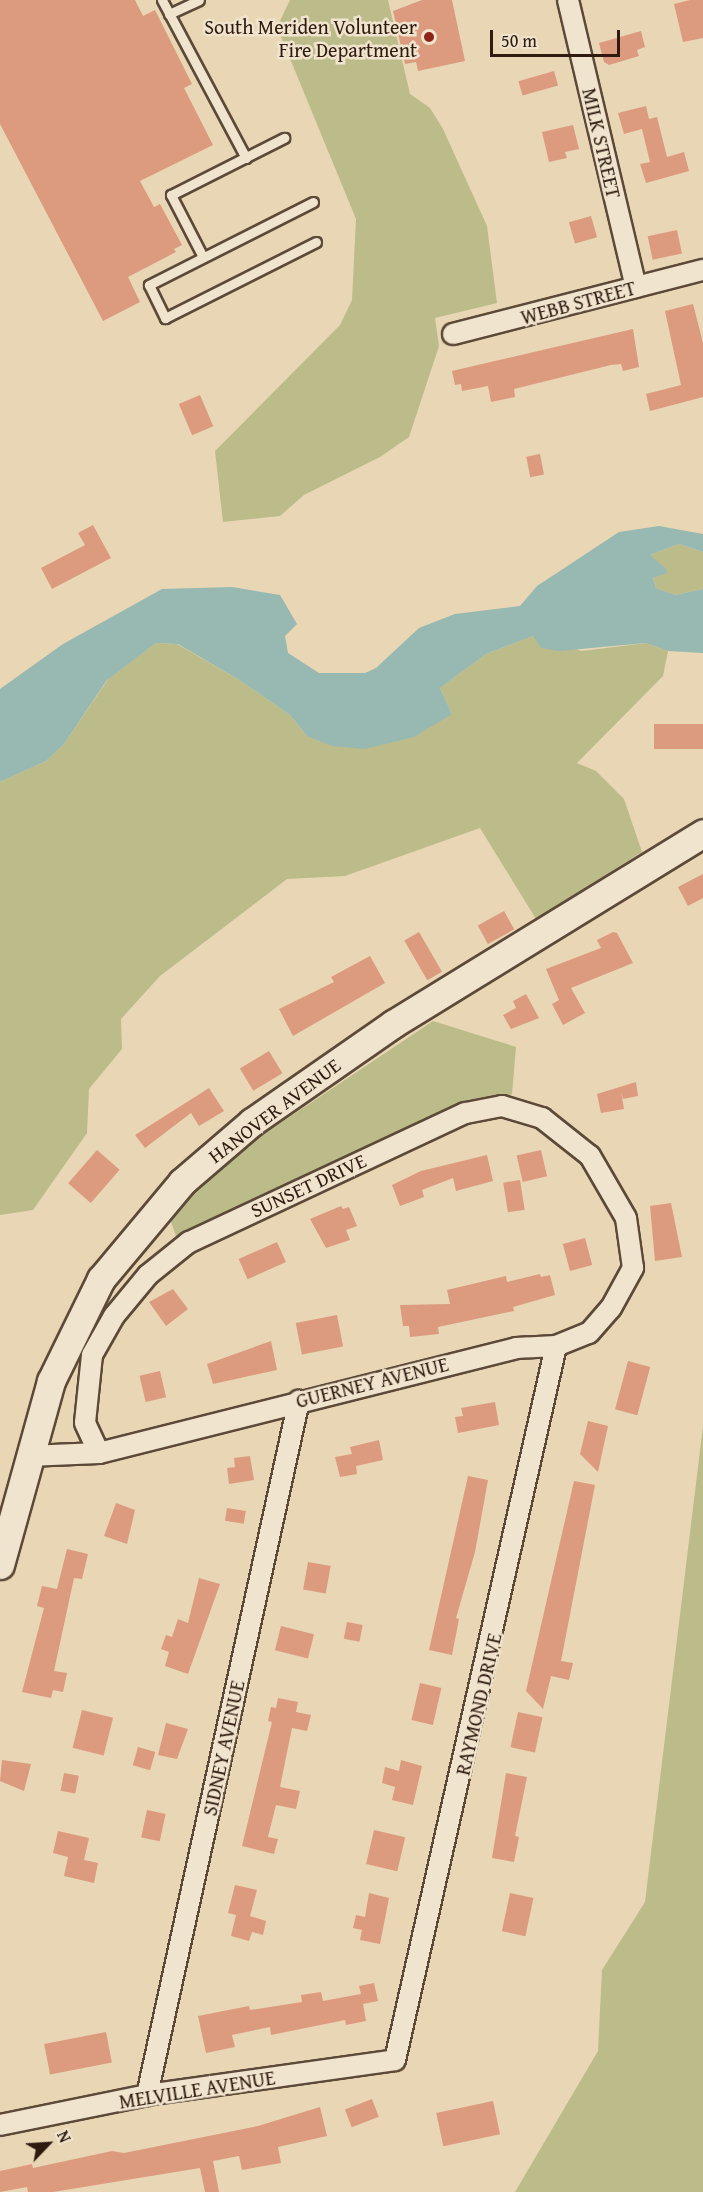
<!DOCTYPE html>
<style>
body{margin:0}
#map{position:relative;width:703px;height:2192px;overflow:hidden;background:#e8d6b4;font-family:"Gentium Book Plus",serif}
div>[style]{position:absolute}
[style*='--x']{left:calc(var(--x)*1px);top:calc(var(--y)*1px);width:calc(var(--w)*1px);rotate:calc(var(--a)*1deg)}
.green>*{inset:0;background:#bbbc8a}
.water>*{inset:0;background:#98b8b2}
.building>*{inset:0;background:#dc9b7f;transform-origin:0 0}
.roads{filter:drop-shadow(2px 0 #5c4938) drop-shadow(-2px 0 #5c4938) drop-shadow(0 2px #5c4938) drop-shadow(0 -2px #5c4938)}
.service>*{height:9px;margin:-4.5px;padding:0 4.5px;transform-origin:4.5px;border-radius:4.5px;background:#f0e4ce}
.minor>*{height:20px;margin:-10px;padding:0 10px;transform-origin:10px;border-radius:10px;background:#f0e4ce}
.secondary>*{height:27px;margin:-13.5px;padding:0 13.5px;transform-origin:13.5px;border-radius:13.5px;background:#f0e4ce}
.dots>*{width:16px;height:16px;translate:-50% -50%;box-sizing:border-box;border:3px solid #f0e4ce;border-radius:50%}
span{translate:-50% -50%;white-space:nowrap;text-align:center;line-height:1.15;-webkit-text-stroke:5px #f0e4ce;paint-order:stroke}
.poi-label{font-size:20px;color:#2e1a0f}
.right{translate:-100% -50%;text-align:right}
.street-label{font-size:20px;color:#2e1a0f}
.north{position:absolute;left:18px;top:2114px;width:60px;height:60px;-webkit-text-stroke:4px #f0e4ce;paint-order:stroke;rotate:65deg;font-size:16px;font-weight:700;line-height:24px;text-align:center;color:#2e1a0f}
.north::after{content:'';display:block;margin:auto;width:21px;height:27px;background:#2e1a0f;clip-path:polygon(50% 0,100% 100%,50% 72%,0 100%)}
.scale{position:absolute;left:490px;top:30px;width:130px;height:27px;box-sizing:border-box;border:3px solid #2e1a0f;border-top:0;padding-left:8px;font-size:18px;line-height:21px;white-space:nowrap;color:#2e1a0f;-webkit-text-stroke:4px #f0e4ce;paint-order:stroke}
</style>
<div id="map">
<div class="green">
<i style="clip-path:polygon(290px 0,388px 0,410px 94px,430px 108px,443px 129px,487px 226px,497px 303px,435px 318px,439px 346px,409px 437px,380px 457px,304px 495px,280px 516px,223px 522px,215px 451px,340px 325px,352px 300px,356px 219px,277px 27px)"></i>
<i style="clip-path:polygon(679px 544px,703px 552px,703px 589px,675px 595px,656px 588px,653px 578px,666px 573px,650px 555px)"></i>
<i style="clip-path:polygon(533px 636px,582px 651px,646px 643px,668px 651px,663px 676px,577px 763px,596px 771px,624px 799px,642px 852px,536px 919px,480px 828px,345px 876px,287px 879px,160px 976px,121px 1019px,122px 1049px,89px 1089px,87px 1133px,33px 1210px,0 1215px,0 782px,46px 761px,64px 744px,109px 678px,156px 643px,177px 644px,241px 681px,290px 715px,307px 736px,452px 714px,440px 688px,486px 654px)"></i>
<i style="clip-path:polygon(433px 1021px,516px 1047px,512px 1094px,177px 1239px,169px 1216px,234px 1154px)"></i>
<i style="clip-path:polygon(703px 1426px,703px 2192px,515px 2192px,598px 2051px,602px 1970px,645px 1902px)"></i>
</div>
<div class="water">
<i style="clip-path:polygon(659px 526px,703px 534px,703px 552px,679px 544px,650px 555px,666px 569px,667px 573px,653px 578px,656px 588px,675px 595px,703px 589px,703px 653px,668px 651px,646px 643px,559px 651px,541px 648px,533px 636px,486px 654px,440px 688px,452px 714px,414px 737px,364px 749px,332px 746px,307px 736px,290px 715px,241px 681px,178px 644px,156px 643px,107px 680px,64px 744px,46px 761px,0 782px,0 689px,63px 644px,162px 589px,232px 587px,280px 595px,297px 624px,285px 636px,288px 653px,319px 673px,365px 673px,376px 668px,419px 628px,455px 614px,520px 606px,537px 586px,619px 532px)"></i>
</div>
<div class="building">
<i style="clip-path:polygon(0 0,135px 0,143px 16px,155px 10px,192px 84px,184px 88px,213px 145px,140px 181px,154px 207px,160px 204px,182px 245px,174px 249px,176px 252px,128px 277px,140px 302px,103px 321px,0 124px)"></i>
<i style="clip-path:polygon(422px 0,452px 0,465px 61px,418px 71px,416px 62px,405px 64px,393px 11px)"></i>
<i style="clip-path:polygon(690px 0,703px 0,703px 38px,683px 42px,674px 4px)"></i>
<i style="clip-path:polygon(641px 31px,645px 47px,637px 50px,639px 56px,609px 65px,604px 62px,599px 43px)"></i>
<i style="left:554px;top:71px;width:15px;height:37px;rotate:74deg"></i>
<i style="clip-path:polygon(646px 106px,649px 119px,657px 117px,667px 157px,684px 152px,689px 171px,646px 183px,640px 164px,650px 162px,642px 129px,624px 134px,618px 113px)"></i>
<i style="clip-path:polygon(573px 125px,579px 149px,565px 152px,567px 158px,549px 162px,542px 132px)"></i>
<i style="left:591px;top:216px;width:22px;height:23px;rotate:74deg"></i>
<i style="left:677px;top:230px;width:24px;height:30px;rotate:78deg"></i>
<i style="clip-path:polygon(693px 304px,703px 343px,703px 397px,650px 411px,646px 394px,681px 385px,665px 311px)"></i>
<i style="clip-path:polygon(633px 329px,639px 367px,623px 371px,621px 364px,611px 365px,514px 389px,515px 397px,491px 402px,488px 386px,462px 391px,461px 384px,455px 385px,452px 371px)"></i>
<i style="left:200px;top:395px;width:34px;height:23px;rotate:67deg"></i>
<i style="left:540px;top:454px;width:21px;height:14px;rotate:79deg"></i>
<i style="clip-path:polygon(93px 525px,111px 558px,52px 589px,41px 568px,85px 545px,78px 533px)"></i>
<i style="left:703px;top:724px;width:25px;height:49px;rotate:90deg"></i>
<i style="clip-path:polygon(703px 874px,703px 898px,688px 906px,678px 887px)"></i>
<i style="left:504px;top:911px;width:21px;height:30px;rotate:61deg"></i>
<i style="left:419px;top:932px;width:46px;height:17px;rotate:60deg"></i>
<i style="clip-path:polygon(613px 932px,617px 933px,633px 963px,571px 988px,585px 1013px,563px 1025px,552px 1004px,559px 1000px,546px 969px,601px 948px,597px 940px)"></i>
<i style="clip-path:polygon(370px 956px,385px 983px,293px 1036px,279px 1009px,334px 982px,331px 977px)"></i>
<i style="clip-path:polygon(526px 994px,539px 1018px,511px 1029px,503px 1015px,516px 1008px,513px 1001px)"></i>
<i style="left:269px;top:1051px;width:26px;height:34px;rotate:59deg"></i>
<i style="clip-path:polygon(636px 1082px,638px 1096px,623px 1099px,621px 1092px,624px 1109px,601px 1113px,597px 1094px)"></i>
<i style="clip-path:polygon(209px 1088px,224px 1111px,199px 1126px,191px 1113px,145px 1148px,135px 1135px)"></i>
<i style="left:97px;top:1150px;width:30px;height:44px;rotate:41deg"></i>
<i style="left:541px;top:1150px;width:27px;height:25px;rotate:77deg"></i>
<i style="clip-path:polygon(487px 1155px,493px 1181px,456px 1191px,453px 1178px,422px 1190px,424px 1197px,400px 1206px,392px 1185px,421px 1171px)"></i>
<i style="left:520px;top:1180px;width:30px;height:17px;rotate:81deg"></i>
<i style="clip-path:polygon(671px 1203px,682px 1257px,655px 1261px,650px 1206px)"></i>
<i style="clip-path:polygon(341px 1206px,343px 1209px,349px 1207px,357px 1226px,346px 1230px,350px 1240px,326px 1248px,310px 1219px)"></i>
<i style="left:585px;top:1238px;width:28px;height:23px;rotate:75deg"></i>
<i style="left:277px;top:1242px;width:22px;height:42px;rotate:66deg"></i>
<i style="clip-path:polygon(540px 1274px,541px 1277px,550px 1275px,555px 1295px,513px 1307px,514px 1311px,438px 1327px,439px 1334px,410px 1337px,409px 1326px,403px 1326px,400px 1305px,450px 1304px,447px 1290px,506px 1276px,507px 1282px)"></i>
<i style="clip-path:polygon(173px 1289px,188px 1309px,166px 1326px,149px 1302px)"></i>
<i style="left:337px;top:1315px;width:32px;height:42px;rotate:79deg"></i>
<i style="clip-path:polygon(271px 1341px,277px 1370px,213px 1384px,207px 1364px)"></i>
<i style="left:628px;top:1361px;width:23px;height:50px;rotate:15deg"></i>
<i style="left:160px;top:1371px;width:27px;height:21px;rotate:77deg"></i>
<i style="clip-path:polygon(495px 1402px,499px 1425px,458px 1433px,455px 1417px,463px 1416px,461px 1408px)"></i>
<i style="clip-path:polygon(588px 1421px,608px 1426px,598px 1472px,580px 1454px)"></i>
<i style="clip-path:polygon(379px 1440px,383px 1460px,356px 1466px,357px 1474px,340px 1477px,335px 1457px,352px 1454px,350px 1447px)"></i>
<i style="clip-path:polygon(250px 1456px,254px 1480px,229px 1484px,227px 1468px,235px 1467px,234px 1458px)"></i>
<i style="clip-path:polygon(468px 1476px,488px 1480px,475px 1552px,456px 1618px,459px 1619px,452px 1655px,429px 1650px)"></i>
<i style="clip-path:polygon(574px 1481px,595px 1485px,561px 1661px,573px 1663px,569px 1680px,551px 1676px,543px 1709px,526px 1691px)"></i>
<i style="clip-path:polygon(116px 1503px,135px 1510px,127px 1544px,104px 1536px)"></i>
<i style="left:227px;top:1508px;width:19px;height:13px;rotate:9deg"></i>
<i style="clip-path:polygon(67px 1549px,88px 1554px,82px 1579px,74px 1578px,54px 1671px,67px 1673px,63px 1692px,53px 1690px,51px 1698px,22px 1692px,44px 1608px,37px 1606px,42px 1586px,57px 1589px)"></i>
<i style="left:308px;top:1562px;width:23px;height:28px;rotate:10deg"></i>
<i style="clip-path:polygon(199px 1578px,220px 1584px,188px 1674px,165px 1666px,169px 1652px,161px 1649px,166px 1635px,172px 1637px,178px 1619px,188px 1623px)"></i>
<i style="left:347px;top:1622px;width:16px;height:17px;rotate:11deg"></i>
<i style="left:281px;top:1626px;width:34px;height:25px;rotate:14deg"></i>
<i style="left:420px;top:1683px;width:22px;height:38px;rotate:13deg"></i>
<i style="clip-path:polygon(278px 1698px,298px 1702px,296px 1712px,311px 1715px,307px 1731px,292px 1728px,280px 1787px,300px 1791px,296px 1809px,276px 1805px,268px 1837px,278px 1839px,274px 1854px,242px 1846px,272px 1722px,268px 1721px,271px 1707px,276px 1708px)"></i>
<i style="left:82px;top:1710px;width:32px;height:39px;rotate:14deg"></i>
<i style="left:518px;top:1712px;width:25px;height:36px;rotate:12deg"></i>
<i style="clip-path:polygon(166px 1723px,188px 1729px,177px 1759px,158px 1755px)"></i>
<i style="left:138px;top:1747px;width:18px;height:19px;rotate:16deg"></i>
<i style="clip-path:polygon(2px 1760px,31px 1764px,24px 1791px,0 1781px)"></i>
<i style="clip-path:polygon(401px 1760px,422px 1766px,413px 1805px,392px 1800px,395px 1787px,382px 1783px,385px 1767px,399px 1771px)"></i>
<i style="left:64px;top:1773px;width:15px;height:18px;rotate:11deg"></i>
<i style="clip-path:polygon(506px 1773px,527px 1777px,515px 1836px,519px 1837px,514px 1862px,492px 1858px)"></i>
<i style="left:147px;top:1810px;width:19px;height:28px;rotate:12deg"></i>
<i style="left:374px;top:1830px;width:32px;height:35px;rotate:13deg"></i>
<i style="clip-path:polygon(58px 1831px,89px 1838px,84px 1860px,98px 1863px,94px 1883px,64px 1876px,68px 1857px,53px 1853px)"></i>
<i style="clip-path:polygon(235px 1885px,257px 1890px,250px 1916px,266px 1921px,263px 1935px,252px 1932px,249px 1941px,231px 1936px,236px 1915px,228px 1913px)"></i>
<i style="clip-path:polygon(369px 1893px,389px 1898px,380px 1944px,360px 1940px,362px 1930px,353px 1928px,356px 1915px,365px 1917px)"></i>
<i style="left:510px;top:1893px;width:24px;height:39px;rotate:12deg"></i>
<i style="clip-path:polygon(374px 1983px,378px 2001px,363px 2004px,366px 2021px,346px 2025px,345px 2020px,271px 2035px,270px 2027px,232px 2035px,235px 2047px,206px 2053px,198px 2016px,249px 2006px,250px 2010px,302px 2002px,301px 1995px,321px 1992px,323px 2001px,361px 1994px,359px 1986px)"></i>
<i style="left:106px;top:2032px;width:31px;height:63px;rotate:79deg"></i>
<i style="left:372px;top:2099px;width:19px;height:29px;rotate:69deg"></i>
<i style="left:493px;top:2101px;width:34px;height:58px;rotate:78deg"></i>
<i style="clip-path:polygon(320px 2107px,327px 2136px,278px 2147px,281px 2163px,242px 2170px,239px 2156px,213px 2161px,219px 2192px,205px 2192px,200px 2168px,53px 2192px,28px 2192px,27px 2187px,0 2192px,0 2171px,32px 2164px,33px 2168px,112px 2151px,124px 2153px,258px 2126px)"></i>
</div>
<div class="roads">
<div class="service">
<i style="--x:162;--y:0;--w:179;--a:62"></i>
<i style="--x:169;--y:14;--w:33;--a:-25"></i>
<i style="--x:313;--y:202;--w:184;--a:153.2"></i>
<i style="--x:149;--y:285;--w:37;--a:64"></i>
<i style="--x:165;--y:318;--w:169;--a:-26.7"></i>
<i style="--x:203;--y:257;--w:70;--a:-117.3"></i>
<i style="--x:171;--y:195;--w:127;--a:-26.8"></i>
</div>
<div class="minor">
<i style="--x:568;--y:0;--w:295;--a:76.7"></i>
<i style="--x:453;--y:334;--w:258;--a:-14.4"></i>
<i style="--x:28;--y:1456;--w:71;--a:-2.4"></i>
<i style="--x:99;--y:1453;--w:430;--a:-14.1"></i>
<i style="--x:516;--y:1348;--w:40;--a:-2.9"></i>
<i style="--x:556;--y:1346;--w:35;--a:-22"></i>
<i style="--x:589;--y:1333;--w:33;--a:-49"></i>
<i style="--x:611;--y:1308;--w:46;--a:-61.2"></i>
<i style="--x:633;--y:1268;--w:50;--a:-98"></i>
<i style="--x:626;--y:1218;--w:72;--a:-120.1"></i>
<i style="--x:590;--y:1156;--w:61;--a:-141.6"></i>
<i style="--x:542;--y:1118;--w:42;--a:-163.3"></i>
<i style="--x:502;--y:1106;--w:38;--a:169"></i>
<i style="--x:465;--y:1113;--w:305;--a:154.9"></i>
<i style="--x:189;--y:1242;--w:53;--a:141.2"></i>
<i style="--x:148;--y:1275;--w:53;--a:129.7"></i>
<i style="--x:114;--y:1316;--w:45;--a:119.4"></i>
<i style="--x:92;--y:1355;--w:68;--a:95.9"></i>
<i style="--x:85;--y:1423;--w:33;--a:65"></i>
<i style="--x:147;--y:2095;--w:711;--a:-77.66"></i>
<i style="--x:0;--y:2125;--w:150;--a:-11.5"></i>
<i style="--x:147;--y:2095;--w:250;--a:-8"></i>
<i style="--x:395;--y:2060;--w:732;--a:-77.29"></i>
</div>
<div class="secondary">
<i style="--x:0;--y:1565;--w:191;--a:-74.5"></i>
<i style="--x:51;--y:1381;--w:114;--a:-63.9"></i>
<i style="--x:101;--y:1279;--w:126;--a:-50.1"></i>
<i style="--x:182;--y:1182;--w:92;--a:-40.6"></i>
<i style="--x:252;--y:1122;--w:172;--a:-34.8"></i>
<i style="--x:393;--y:1024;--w:364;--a:-31.6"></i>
</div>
</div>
<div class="dots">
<i style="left:429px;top:37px;background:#8f2418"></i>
</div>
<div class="poi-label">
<span class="right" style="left:417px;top:38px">South Meriden Volunteer<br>Fire Department</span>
</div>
<div class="street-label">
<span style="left:602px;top:143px;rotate:77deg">MILK STREET</span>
<span style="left:578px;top:302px;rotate:-15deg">WEBB STREET</span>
<span style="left:274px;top:1110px;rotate:-37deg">HANOVER AVENUE</span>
<span style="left:308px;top:1185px;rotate:-25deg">SUNSET DRIVE</span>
<span style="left:372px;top:1382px;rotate:-14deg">GUERNEY AVENUE</span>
<span style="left:478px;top:1704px;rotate:-77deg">RAYMOND DRIVE</span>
<span style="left:223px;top:1748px;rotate:-78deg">SIDNEY AVENUE</span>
<span style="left:197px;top:2089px;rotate:-9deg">MELVILLE AVENUE</span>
</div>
<div class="north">N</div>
<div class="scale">50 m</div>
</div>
